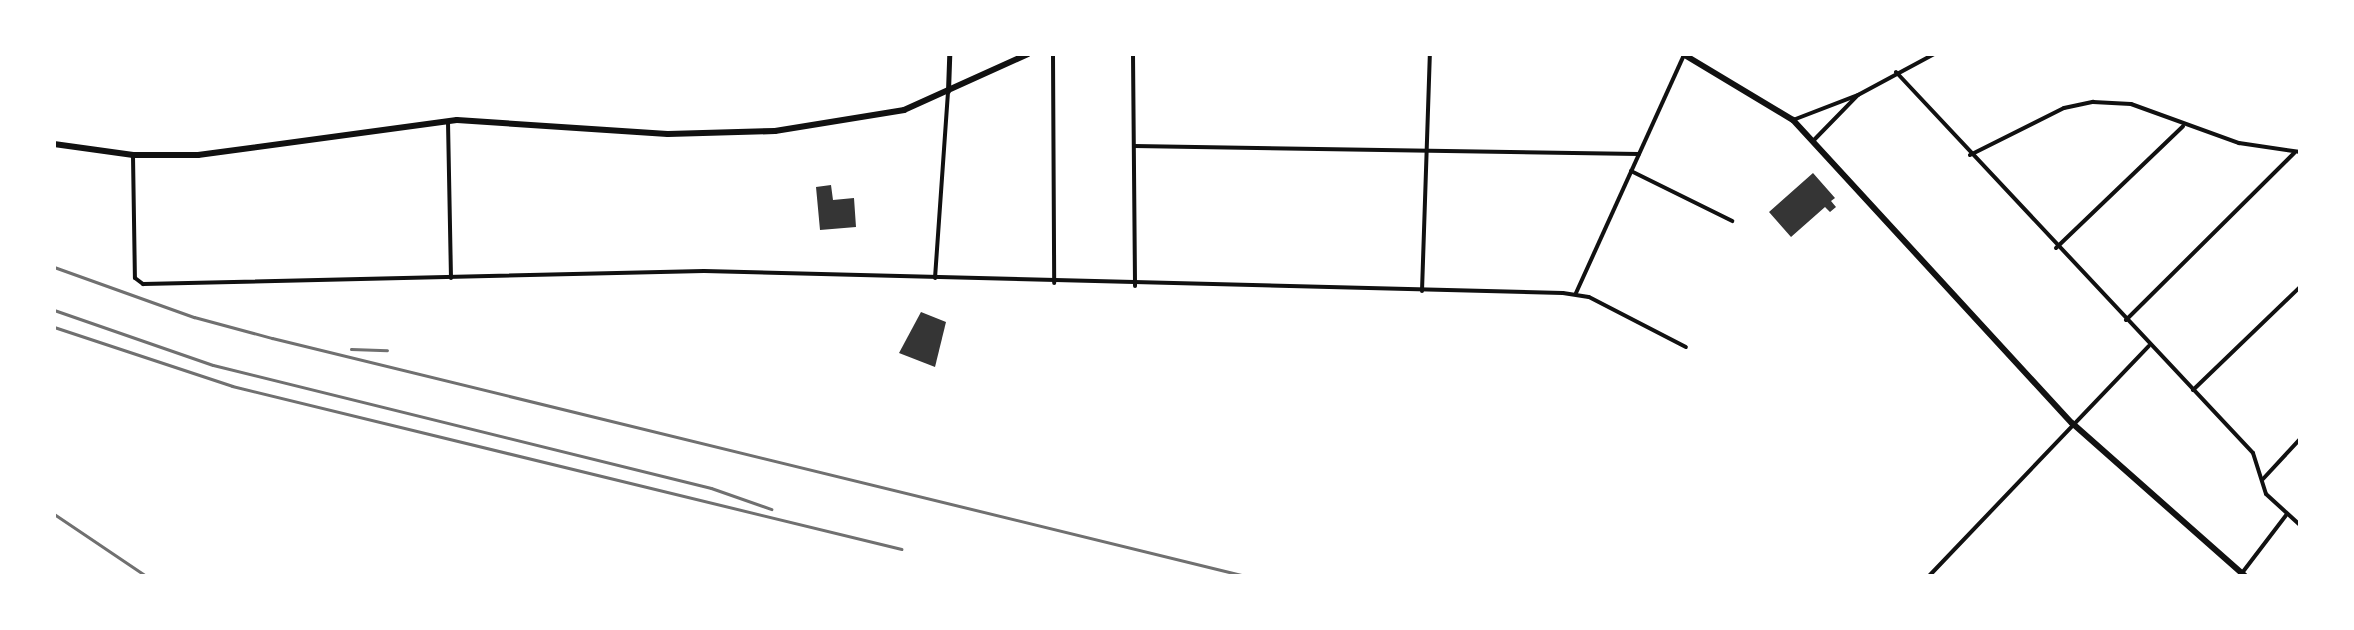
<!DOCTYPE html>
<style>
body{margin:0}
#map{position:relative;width:2354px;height:630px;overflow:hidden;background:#fff;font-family:"Sofia Sans Condensed",sans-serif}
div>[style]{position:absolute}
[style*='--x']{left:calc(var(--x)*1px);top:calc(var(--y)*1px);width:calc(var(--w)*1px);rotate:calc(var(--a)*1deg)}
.building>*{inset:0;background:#353535}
.minor>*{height:4px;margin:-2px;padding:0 2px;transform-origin:2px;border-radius:2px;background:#111}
.secondary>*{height:5px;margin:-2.5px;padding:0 2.5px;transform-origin:2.5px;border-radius:2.5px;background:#111}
.primary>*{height:6px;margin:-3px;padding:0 3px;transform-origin:3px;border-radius:3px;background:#111}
.rail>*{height:3px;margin:-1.5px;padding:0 1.5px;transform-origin:1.5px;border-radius:1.5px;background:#707070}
span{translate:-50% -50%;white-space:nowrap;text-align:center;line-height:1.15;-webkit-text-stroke:6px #fff;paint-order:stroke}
.frame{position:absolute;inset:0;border:56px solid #fff;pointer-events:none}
</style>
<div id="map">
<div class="building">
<i style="clip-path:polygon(1813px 173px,1835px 198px,1831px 201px,1836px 207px,1830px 212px,1825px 207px,1791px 237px,1769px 212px)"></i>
<i style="clip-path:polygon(831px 185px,833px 200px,854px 198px,856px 227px,820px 230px,816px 187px)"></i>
<i style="clip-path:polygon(921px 312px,946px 322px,935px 367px,899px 353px)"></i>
</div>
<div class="minor">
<i style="--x:1053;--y:54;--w:229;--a:89.7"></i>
<i style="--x:1133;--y:54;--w:232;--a:89.5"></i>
<i style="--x:1896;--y:72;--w:522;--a:46.86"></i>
<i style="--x:2253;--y:453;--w:43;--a:72.4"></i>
<i style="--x:2266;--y:494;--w:46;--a:42.4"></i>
<i style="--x:1793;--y:120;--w:70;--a:-21"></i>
<i style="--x:1858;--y:95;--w:86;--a:-28.3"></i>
<i style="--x:448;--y:122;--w:156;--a:88.9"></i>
<i style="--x:1814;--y:140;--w:62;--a:-45.7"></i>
<i style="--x:1134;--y:146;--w:505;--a:0.91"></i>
<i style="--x:1970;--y:155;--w:105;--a:-26.6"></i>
<i style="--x:2064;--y:108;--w:30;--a:-12"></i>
<i style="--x:2093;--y:102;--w:38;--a:3"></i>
<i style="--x:2131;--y:104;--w:115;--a:19.9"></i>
<i style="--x:2239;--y:143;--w:62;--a:8.4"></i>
<i style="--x:133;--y:156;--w:122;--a:89.1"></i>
<i style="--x:135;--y:278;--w:10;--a:37"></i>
<i style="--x:143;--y:284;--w:561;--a:-1.33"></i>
<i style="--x:704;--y:271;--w:859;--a:1.47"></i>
<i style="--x:1563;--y:293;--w:26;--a:9"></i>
<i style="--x:1589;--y:297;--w:109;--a:27.3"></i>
<i style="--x:1631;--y:171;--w:113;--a:26.3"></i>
<i style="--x:2056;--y:248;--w:176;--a:-43.8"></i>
<i style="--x:935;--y:278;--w:186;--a:-86"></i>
<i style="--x:1422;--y:291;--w:237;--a:-88.1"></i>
<i style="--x:1576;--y:293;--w:261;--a:-65.6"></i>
<i style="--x:2126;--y:320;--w:237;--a:-44.8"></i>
<i style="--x:2193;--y:390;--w:149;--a:-43.9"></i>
<i style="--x:2263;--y:479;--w:54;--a:-47.2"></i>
<i style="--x:2242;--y:573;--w:74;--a:-52.7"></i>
<i style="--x:1929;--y:576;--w:318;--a:-46.3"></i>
</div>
<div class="secondary">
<i style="--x:948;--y:91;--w:37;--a:-88"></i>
</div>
<div class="primary">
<i style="--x:1683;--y:54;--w:128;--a:31"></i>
<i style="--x:1793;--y:120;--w:412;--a:47.4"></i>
<i style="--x:2072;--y:423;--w:231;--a:41.5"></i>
<i style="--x:54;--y:144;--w:80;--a:7.9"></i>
<i style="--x:133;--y:155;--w:65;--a:0"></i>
<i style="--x:198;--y:155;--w:261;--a:-7.7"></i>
<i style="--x:457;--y:120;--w:211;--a:3.8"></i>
<i style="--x:668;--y:134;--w:107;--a:-1.6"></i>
<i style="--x:775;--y:131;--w:131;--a:-9.2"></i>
<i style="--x:904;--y:110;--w:136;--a:-24.3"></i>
</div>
<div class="rail">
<i style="--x:54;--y:267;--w:149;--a:19.7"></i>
<i style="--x:194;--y:317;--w:81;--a:15.1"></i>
<i style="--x:272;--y:338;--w:1002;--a:13.74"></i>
<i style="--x:54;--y:310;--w:168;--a:19.1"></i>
<i style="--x:213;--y:365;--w:513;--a:13.87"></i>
<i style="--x:711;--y:488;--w:64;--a:19.3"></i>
<i style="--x:54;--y:327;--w:188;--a:18.3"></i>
<i style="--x:232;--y:386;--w:689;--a:13.69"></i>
<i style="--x:351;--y:349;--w:36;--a:2"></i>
<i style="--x:54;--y:514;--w:111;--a:34"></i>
</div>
<div class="frame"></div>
</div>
